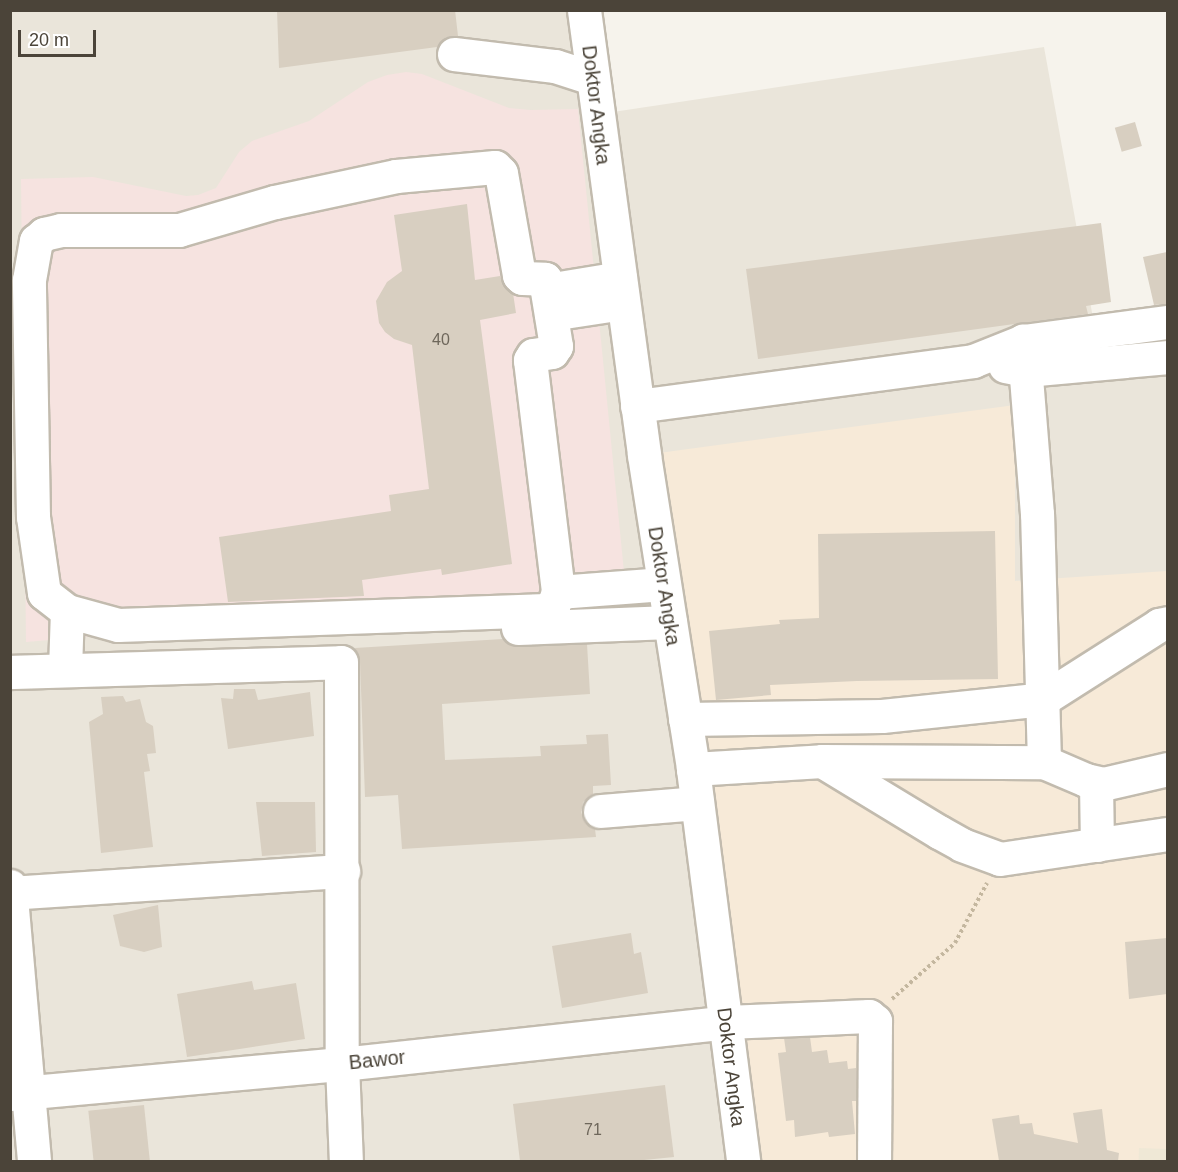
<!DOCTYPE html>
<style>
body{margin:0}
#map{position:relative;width:1178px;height:1172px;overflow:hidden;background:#f6f3ec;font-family:Arial,sans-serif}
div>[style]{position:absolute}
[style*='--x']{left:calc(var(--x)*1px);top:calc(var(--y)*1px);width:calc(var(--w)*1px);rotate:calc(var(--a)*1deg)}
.residential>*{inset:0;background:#eae5da}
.commercial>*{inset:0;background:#f7ead8}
.education>*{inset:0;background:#efe8d6;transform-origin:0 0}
.medical>*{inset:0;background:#f6e3e0}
.building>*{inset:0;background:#d8cfc1;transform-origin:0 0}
.path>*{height:4px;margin-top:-2px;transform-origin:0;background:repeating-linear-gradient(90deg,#c4b79f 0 3px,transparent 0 6px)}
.roads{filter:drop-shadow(2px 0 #c2bbae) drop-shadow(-2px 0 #c2bbae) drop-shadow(0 2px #c2bbae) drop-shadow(0 -2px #c2bbae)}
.minor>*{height:33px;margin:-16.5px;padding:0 16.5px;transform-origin:16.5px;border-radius:16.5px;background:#fff}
span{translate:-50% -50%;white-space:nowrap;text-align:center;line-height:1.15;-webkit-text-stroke:4.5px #fff;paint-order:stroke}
.number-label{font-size:16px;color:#6e675b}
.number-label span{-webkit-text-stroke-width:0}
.street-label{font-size:20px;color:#4b4439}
.frame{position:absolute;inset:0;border:12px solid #4b4439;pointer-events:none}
.scale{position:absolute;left:18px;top:30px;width:78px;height:27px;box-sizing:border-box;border:3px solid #4b4439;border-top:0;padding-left:8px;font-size:18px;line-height:21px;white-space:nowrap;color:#4b4439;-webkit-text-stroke:4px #fff;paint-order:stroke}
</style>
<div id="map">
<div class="residential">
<i style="clip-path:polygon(10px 11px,582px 11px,613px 112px,1044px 47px,1093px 318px,1167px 303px,1167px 574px,1015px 581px,1015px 406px,743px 1161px,11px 1161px)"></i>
</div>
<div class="commercial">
<i style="clip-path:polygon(1015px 405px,1015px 581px,1167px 571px,1167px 1161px,743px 1161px,644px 455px)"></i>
</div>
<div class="education">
<i style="left:1139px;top:1148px;width:28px;height:13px;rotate:2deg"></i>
</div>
<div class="medical">
<i style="clip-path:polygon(406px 72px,422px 74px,509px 108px,531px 110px,578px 109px,626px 592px,26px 642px,21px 179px,93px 177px,186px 196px,198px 195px,216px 188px,239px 152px,252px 141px,309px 121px,368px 82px,387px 75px)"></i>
</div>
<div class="building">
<i style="clip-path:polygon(277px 10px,455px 10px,458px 36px,446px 37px,437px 47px,279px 68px)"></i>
<i style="left:1135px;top:122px;width:25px;height:21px;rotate:74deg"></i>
<i style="clip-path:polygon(467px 204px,475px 280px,500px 276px,506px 288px,513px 293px,516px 313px,480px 320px,512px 564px,442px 575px,441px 569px,362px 580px,364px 596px,228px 602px,219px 537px,391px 511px,389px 495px,429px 489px,412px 345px,394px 339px,385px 332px,379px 323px,376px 301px,387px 282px,402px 271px,394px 215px)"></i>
<i style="clip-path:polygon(1101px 223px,1111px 302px,1086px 306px,1088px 314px,758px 359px,746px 269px)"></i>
<i style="clip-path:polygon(1167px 252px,1167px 304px,1154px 305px,1143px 257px)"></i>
<i style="clip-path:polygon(995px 531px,998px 679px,857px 681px,770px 685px,771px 695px,716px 700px,709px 631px,780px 624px,779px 620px,819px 618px,818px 534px)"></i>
<i style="clip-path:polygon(503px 639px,510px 645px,519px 647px,587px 644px,590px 694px,442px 704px,445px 760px,541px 756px,540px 746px,587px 744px,586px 735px,608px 734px,611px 785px,593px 786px,593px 794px,583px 802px,581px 812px,585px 822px,595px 829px,596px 837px,402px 849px,398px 795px,365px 797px,360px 662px,355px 648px)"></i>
<i style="clip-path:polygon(234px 689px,255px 689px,258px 700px,310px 692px,314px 736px,228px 749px,221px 698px,233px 699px)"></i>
<i style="clip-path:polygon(123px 696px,126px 702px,140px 699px,146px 722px,153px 726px,156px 753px,147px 754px,150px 771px,144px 772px,153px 847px,101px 853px,89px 722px,103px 714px,101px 697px)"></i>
<i style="clip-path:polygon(256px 802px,315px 802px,316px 852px,262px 856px)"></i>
<i style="clip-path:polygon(158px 905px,162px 947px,144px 952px,120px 946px,113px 915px)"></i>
<i style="clip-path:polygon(631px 933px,634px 954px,641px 952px,648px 993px,562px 1008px,552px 946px)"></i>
<i style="clip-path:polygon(1167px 938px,1167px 994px,1129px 999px,1125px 942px)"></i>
<i style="clip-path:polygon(252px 981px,254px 990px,296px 983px,305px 1039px,187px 1057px,177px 994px)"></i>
<i style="clip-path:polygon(810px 1037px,812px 1052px,827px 1050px,829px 1063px,847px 1061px,848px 1069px,856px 1068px,856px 1101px,852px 1101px,855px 1134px,829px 1137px,828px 1132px,795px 1137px,794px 1120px,786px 1121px,778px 1053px,786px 1052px,784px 1038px)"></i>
<i style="clip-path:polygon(665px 1085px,674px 1157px,634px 1161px,520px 1161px,513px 1104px)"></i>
<i style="left:144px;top:1105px;width:56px;height:56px;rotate:84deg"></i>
<i style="clip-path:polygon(1102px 1109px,1107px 1150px,1119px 1153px,1118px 1161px,999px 1161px,992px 1119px,1019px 1115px,1020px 1124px,1032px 1123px,1034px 1134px,1078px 1143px,1073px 1113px)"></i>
</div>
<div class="path">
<i style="--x:892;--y:999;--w:84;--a:-41.6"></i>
<i style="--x:955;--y:943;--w:68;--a:-61.9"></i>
</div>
<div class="roads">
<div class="minor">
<i style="--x:584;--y:10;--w:449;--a:82.3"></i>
<i style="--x:644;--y:455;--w:318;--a:81.1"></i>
<i style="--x:693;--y:769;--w:396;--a:82.7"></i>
<i style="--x:454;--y:54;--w:102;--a:6.8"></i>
<i style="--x:555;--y:66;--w:39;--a:18"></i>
<i style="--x:495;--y:167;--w:8;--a:45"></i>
<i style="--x:501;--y:173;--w:104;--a:80"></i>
<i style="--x:519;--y:275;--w:4;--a:45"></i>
<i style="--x:522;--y:278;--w:23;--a:2"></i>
<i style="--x:545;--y:279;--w:68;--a:80.7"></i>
<i style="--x:556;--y:346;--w:7;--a:124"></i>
<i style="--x:552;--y:352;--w:19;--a:171"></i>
<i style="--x:533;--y:355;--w:6;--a:121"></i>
<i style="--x:530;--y:360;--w:234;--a:83.1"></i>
<i style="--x:558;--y:592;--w:12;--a:110"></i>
<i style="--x:554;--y:603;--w:10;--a:135"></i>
<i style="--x:547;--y:610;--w:429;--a:178"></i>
<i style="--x:118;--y:625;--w:53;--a:-164.6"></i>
<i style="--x:67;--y:611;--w:29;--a:-142"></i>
<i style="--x:44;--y:593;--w:77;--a:-98.2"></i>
<i style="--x:33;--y:517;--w:237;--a:-91"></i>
<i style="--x:29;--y:280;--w:40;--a:-80"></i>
<i style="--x:36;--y:241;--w:11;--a:-41"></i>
<i style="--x:44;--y:234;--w:17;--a:-13"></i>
<i style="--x:61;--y:230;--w:118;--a:0"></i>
<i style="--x:179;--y:230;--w:100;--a:-16.3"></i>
<i style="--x:275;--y:202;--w:124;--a:-12.1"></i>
<i style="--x:396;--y:176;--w:99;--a:-5.2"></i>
<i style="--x:547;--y:290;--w:74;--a:-9.3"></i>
<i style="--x:551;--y:314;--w:73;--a:-8.7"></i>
<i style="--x:1005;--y:366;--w:21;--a:11"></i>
<i style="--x:1026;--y:370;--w:143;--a:-5.2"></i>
<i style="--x:637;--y:406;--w:339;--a:-7.6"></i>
<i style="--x:973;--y:361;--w:54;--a:-21.8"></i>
<i style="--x:1023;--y:341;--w:146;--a:-7.5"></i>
<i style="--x:558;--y:592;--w:106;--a:-4.3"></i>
<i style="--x:518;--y:628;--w:152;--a:-2.3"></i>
<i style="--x:65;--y:670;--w:59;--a:-88.1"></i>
<i style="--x:10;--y:672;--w:331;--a:-1.7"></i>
<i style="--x:341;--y:662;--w:402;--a:89.9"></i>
<i style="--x:342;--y:1064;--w:98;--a:87.7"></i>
<i style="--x:685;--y:719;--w:197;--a:-0.9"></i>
<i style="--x:882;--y:716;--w:162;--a:-6"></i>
<i style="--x:1043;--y:699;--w:138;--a:-32.5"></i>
<i style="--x:1159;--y:625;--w:9;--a:-13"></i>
<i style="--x:822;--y:761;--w:137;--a:31.3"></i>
<i style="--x:939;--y:832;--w:26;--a:29"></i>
<i style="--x:962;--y:845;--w:40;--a:20.2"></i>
<i style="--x:1000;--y:859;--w:170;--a:-8.5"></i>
<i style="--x:1044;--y:762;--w:46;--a:23.2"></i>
<i style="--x:1086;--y:780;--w:17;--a:13"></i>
<i style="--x:1103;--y:784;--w:67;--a:-13"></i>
<i style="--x:693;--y:769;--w:129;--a:-3.5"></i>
<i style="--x:822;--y:761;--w:222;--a:0.3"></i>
<i style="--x:1044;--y:762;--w:248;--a:-91.6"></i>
<i style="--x:1037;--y:514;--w:174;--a:-94.6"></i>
<i style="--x:1096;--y:783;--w:62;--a:89.1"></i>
<i style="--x:600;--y:811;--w:97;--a:-4.7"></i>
<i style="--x:10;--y:886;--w:277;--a:85"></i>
<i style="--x:10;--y:893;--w:334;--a:-3.8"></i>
<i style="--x:10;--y:1094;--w:333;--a:-5.2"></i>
<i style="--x:342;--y:1064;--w:386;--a:-6.2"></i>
<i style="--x:726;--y:1022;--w:143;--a:-2.4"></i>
<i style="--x:869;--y:1016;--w:8;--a:40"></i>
<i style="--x:875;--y:1021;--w:141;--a:90.4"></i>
</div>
</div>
<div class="number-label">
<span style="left:441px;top:340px">40</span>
<span style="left:593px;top:1130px">71</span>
</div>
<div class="street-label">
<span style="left:596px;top:105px;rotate:83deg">Doktor Angka</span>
<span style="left:664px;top:586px;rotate:81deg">Doktor Angka</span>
<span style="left:377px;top:1060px;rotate:-6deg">Bawor</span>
<span style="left:731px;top:1067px;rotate:83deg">Doktor Angka</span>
</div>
<div class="frame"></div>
<div class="scale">20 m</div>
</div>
